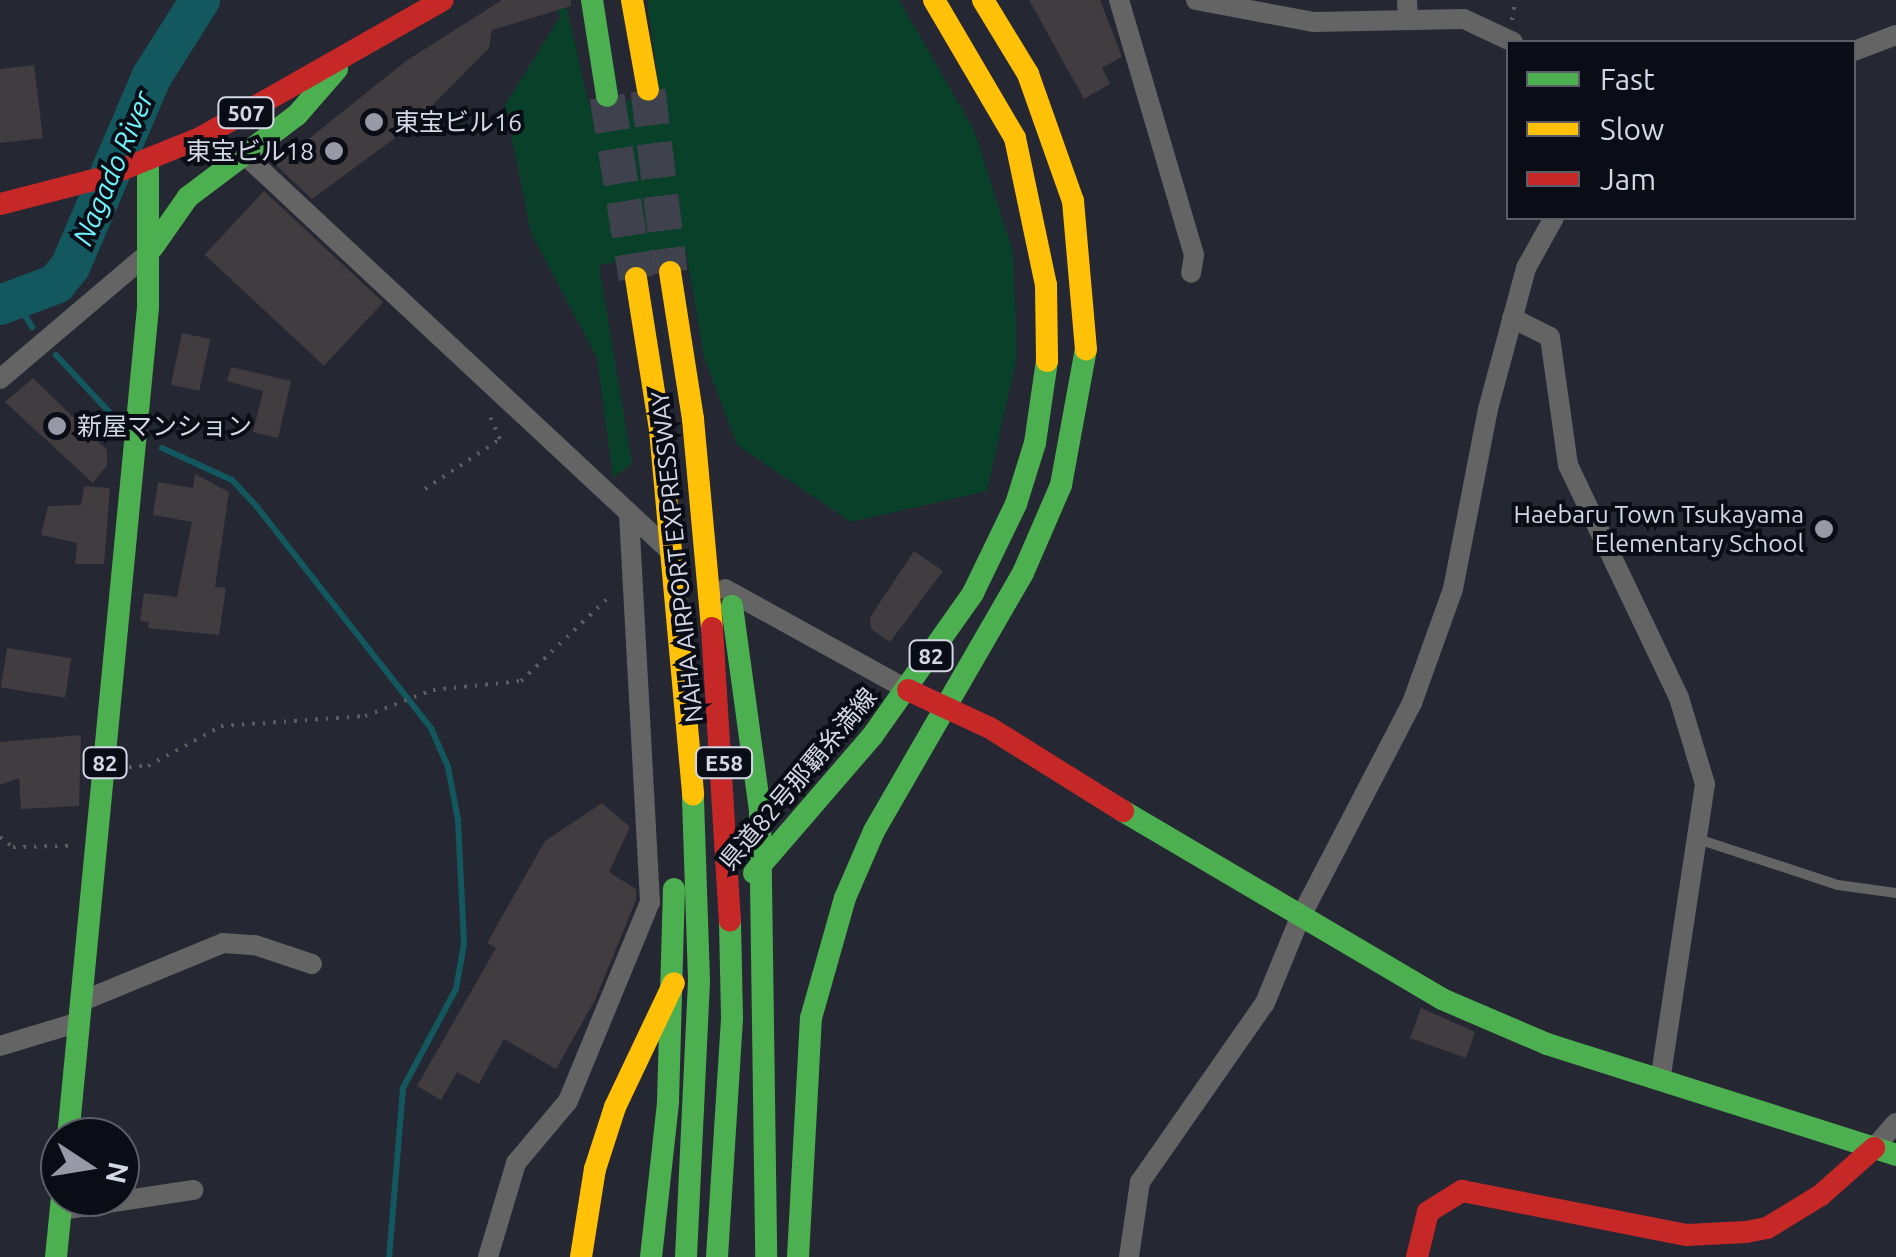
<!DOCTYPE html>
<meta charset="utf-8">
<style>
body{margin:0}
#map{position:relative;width:1896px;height:1257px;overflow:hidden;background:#252732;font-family:Ubuntu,"Noto Sans JP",sans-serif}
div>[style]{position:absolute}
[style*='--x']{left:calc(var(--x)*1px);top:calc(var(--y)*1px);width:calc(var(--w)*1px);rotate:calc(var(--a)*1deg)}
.green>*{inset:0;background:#094029}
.stream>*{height:6px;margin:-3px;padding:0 3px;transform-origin:3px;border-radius:3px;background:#12585e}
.river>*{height:40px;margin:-20px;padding:0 20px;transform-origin:20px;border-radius:20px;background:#12585e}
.building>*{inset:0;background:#413c40;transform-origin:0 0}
.highway-tunnel>*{height:35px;margin-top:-17.5px;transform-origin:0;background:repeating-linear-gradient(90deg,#3f414d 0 35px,transparent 0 53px)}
.path>*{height:4px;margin-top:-2px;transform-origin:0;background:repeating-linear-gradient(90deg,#5d5e60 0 2.5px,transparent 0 10.5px)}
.lane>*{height:10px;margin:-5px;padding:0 5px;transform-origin:5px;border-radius:5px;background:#636463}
.street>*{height:20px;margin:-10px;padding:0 10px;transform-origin:10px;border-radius:10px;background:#636463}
.fast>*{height:22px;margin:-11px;padding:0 11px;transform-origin:11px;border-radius:11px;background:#4caf50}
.slow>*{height:22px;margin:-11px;padding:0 11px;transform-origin:11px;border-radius:11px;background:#ffc107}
.jam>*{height:22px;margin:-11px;padding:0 11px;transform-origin:11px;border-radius:11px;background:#c62828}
.dots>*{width:28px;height:28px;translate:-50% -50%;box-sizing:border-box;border:5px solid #0b0d16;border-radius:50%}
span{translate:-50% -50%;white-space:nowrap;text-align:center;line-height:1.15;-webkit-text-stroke:8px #0b0d16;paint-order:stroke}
.shield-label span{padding:2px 8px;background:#0b0d16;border:2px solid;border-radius:8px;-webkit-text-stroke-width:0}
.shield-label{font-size:22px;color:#d4d7e6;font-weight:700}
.poi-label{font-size:25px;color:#d4d7e6}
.left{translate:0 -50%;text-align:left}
.right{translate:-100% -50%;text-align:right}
.street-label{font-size:25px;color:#d4d7e6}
.water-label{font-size:28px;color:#6ef3fc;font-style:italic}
.legend{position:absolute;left:1506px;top:40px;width:350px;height:180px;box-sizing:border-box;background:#0b0d16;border:2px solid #5b5e69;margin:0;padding:12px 18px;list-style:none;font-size:30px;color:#d4d7e6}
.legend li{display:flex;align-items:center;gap:20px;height:50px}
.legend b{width:50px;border:2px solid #5b5e69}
.north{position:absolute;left:40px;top:1117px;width:100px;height:100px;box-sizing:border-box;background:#0b0d16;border:2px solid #5b5e69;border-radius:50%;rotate:102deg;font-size:28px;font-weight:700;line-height:40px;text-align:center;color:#d4d7e6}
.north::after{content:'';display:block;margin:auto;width:35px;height:45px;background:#9799a7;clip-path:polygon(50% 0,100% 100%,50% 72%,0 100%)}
</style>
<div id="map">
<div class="green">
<i style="clip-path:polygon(555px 0,565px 0,589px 105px,660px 97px,647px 0,899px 0,974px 130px,1013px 252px,1017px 356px,987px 491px,851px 522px,737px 445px,704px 357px,686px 251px,599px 265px,632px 464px,613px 477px,597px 358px,531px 233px,505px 105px,560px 17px)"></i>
</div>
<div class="stream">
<i style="--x:16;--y:302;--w:30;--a:57"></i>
<i style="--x:56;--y:355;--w:79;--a:47"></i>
<i style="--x:162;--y:448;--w:77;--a:24.6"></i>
<i style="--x:232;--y:480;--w:37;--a:47"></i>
<i style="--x:257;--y:507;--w:281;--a:51.8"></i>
<i style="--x:431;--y:728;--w:43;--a:66.4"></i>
<i style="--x:448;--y:767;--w:54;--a:79.3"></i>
<i style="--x:458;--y:820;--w:124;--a:87.2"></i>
<i style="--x:464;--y:944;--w:46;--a:100.1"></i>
<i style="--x:456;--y:989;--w:112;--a:118.2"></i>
<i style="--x:403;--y:1088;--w:170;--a:94.7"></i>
</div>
<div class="river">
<i style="--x:0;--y:305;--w:60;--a:-20.6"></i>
<i style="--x:56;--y:284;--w:22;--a:-51"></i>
<i style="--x:70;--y:267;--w:208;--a:-66.8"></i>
<i style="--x:152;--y:76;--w:90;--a:-57.7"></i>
</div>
<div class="building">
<i style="clip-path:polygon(502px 0,571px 0,571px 6px,492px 30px,489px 48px,414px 124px,312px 199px,276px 165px,406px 61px)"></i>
<i style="clip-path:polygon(1029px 0,1100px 0,1122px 57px,1102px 68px,1110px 84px,1084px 99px)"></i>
<i style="clip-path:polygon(34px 65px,43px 138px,0 143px,0 69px)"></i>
<i style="left:264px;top:191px;width:163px;height:87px;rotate:43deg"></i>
<i style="left:182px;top:333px;width:29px;height:53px;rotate:12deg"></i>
<i style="clip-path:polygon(231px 367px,291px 381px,278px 438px,253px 432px,263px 391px,227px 381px)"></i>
<i style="clip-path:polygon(33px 378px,107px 450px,107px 465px,93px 483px,5px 402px)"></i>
<i style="clip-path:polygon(195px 474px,229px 492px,215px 587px,226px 588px,219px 635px,148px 628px,149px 622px,140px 621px,144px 593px,177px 597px,192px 522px,153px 515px,158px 482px,193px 488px)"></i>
<i style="clip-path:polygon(84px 486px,110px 488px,104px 564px,75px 564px,77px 543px,41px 535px,48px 506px,81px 505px)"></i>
<i style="clip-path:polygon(914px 551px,943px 571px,890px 642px,871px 629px,870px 617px)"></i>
<i style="left:7px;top:648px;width:65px;height:40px;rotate:9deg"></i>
<i style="clip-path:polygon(81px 735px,79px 806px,21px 809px,19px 778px,0 785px,0 742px)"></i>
<i style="clip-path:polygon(602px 803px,630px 827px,609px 872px,636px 889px,636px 900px,595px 1000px,556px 1069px,504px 1039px,479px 1084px,457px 1072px,441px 1100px,417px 1086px,496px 948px,487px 943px,545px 841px)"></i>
<i style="clip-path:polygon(1421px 1008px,1475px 1032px,1466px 1058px,1410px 1038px)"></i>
</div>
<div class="highway-tunnel">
<i style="--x:648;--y:90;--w:183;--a:83.1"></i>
<i style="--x:607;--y:96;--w:184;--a:80.9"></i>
</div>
<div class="path">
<i style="--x:1512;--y:20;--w:20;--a:-81"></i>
<i style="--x:425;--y:489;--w:90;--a:-33.7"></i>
<i style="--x:500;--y:439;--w:27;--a:-114"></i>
<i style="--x:129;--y:767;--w:19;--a:-3"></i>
<i style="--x:148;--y:766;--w:83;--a:-28.7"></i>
<i style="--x:221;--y:726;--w:144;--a:-4"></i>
<i style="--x:365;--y:716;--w:73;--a:-20.9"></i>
<i style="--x:433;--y:690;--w:88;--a:-5.8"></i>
<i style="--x:521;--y:681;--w:126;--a:-43.7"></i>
<i style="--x:0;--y:837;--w:16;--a:38"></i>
<i style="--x:13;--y:847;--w:55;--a:-1"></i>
</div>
<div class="lane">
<i style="--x:1698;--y:839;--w:147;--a:18.2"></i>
<i style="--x:1838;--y:885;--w:59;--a:7.9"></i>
</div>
<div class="street">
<i style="--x:1119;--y:0;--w:266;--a:73.6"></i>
<i style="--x:1194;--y:255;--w:18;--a:99"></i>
<i style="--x:1196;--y:0;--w:119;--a:10.6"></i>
<i style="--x:1313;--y:22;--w:151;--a:-1.1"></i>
<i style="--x:1464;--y:19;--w:54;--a:25.1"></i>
<i style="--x:1407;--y:0;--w:20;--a:87"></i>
<i style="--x:1854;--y:51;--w:45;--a:-20.9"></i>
<i style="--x:246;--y:156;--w:582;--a:42.98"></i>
<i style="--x:1512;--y:318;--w:42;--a:26.6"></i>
<i style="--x:1550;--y:337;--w:129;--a:82"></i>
<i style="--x:1568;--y:465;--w:258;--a:64.5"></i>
<i style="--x:1679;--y:698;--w:90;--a:73.2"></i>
<i style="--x:1705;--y:784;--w:299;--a:98.6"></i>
<i style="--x:0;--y:379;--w:199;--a:-40.3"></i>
<i style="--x:725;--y:589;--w:209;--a:28.9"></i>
<i style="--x:80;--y:1002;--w:155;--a:-22.4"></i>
<i style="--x:223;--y:943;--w:32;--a:4"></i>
<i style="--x:255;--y:945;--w:60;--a:18.4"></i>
<i style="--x:0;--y:1046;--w:83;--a:-16.9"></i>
<i style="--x:1874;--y:1148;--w:33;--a:-49"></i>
<i style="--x:61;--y:1210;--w:134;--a:-8.6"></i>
<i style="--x:488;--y:1257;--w:98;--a:-73.4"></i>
<i style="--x:516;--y:1163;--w:81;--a:-50"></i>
<i style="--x:568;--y:1101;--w:215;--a:-67.6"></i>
<i style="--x:650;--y:902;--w:390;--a:-93.1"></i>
<i style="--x:1129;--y:1257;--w:76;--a:-81.7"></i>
<i style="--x:1140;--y:1182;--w:218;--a:-55.1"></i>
<i style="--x:1265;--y:1003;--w:90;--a:-67.7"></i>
<i style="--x:1299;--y:920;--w:245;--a:-62.5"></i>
<i style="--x:1412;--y:703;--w:121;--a:-70.2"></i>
<i style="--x:1453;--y:589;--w:183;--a:-79"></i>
<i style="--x:1488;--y:409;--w:146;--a:-74.9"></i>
<i style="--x:1526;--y:268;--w:57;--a:-60.8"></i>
</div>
<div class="fast">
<i style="--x:592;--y:0;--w:97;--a:81.1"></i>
<i style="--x:153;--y:247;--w:61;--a:-55"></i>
<i style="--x:188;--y:197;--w:136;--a:-37"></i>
<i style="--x:297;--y:115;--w:61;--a:-49"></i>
<i style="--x:732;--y:606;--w:206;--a:82.2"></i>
<i style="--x:760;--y:810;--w:447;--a:89.2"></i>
<i style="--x:1123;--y:811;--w:370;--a:30.5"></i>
<i style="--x:1442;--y:999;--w:114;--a:23.2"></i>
<i style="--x:1547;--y:1044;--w:366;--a:17.6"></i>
<i style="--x:754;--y:873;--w:182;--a:-49.2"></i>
<i style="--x:873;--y:735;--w:174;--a:-54.8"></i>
<i style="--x:973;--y:593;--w:99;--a:-64.2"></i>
<i style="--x:1016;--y:504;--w:64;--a:-72.7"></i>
<i style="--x:1035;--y:443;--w:83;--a:-81.7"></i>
<i style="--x:68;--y:1137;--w:834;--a:-84.49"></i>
<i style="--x:148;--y:307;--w:146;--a:-90"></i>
<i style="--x:56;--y:1257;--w:60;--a:-84.3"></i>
<i style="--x:651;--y:1257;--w:156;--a:-83.7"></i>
<i style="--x:668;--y:1102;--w:213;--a:-88.4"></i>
<i style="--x:686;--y:1257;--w:277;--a:-87.3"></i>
<i style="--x:699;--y:980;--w:185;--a:-91.9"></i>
<i style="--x:717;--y:1257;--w:239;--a:-86.4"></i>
<i style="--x:732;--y:1018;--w:98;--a:-91.2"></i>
<i style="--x:798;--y:1257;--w:239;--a:-86.9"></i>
<i style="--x:811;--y:1018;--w:125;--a:-74.2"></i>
<i style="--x:845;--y:898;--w:73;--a:-66.6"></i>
<i style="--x:874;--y:831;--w:298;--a:-60"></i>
<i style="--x:1023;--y:573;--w:96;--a:-66.6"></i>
<i style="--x:1061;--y:485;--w:138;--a:-79.6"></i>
</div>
<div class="slow">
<i style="--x:632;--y:0;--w:91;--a:79.9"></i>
<i style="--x:934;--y:0;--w:160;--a:59.6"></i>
<i style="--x:1015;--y:138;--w:150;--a:78.1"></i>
<i style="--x:1046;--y:285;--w:76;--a:89.2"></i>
<i style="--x:983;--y:0;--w:87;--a:58.7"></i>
<i style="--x:1028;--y:74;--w:135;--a:70.5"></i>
<i style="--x:1073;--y:201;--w:149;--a:85"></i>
<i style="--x:670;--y:272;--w:149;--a:81.1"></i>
<i style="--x:693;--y:419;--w:210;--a:84.8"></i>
<i style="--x:636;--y:278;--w:154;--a:81"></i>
<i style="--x:660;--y:430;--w:366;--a:84.8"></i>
<i style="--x:581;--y:1257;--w:89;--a:-81"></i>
<i style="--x:595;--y:1169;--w:65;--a:-72.1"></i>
<i style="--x:615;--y:1107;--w:137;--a:-64.6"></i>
</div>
<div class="jam">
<i style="--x:0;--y:204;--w:104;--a:-14.4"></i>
<i style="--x:101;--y:178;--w:107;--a:-22"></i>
<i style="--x:200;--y:138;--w:279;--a:-29.6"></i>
<i style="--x:712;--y:628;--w:293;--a:86.5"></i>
<i style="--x:908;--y:690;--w:90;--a:24.9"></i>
<i style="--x:990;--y:728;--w:157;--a:32"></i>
<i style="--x:1417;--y:1257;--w:46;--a:-76.3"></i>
<i style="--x:1428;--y:1212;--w:40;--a:-32"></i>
<i style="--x:1462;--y:1191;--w:229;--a:11.1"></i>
<i style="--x:1687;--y:1235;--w:59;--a:-2.9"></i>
<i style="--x:1746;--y:1232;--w:21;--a:-11"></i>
<i style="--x:1767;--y:1228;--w:63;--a:-31.4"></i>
<i style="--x:1821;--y:1195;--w:71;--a:-41.6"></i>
</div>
<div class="dots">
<i style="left:374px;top:122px;background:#9799a7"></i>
<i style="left:334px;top:151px;background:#9799a7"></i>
<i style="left:57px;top:426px;background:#9799a7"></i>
<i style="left:1824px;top:529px;background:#9799a7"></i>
</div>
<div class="shield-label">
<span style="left:246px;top:113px">507</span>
<span style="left:931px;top:656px">82</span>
<span style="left:105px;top:763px">82</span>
<span style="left:724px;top:763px">E58</span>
</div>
<div class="poi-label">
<span class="left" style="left:394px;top:122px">東宝ビル16</span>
<span class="right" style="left:314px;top:151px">東宝ビル18</span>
<span class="left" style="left:77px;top:426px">新屋マンション</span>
<span class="right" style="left:1804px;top:529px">Haebaru Town Tsukayama<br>Elementary School</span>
</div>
<div class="street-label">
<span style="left:677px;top:557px;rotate:-96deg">NAHA AIRPORT EXPRESSWAY</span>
<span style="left:798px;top:779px;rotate:-50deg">県道82号那覇糸満線</span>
</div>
<div class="water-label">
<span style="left:113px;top:168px;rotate:-67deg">Nagado River</span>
</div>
<ul class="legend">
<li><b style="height:12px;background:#4caf50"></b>Fast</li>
<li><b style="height:12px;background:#ffc107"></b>Slow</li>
<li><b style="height:12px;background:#c62828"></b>Jam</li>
</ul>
<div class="north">N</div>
</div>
